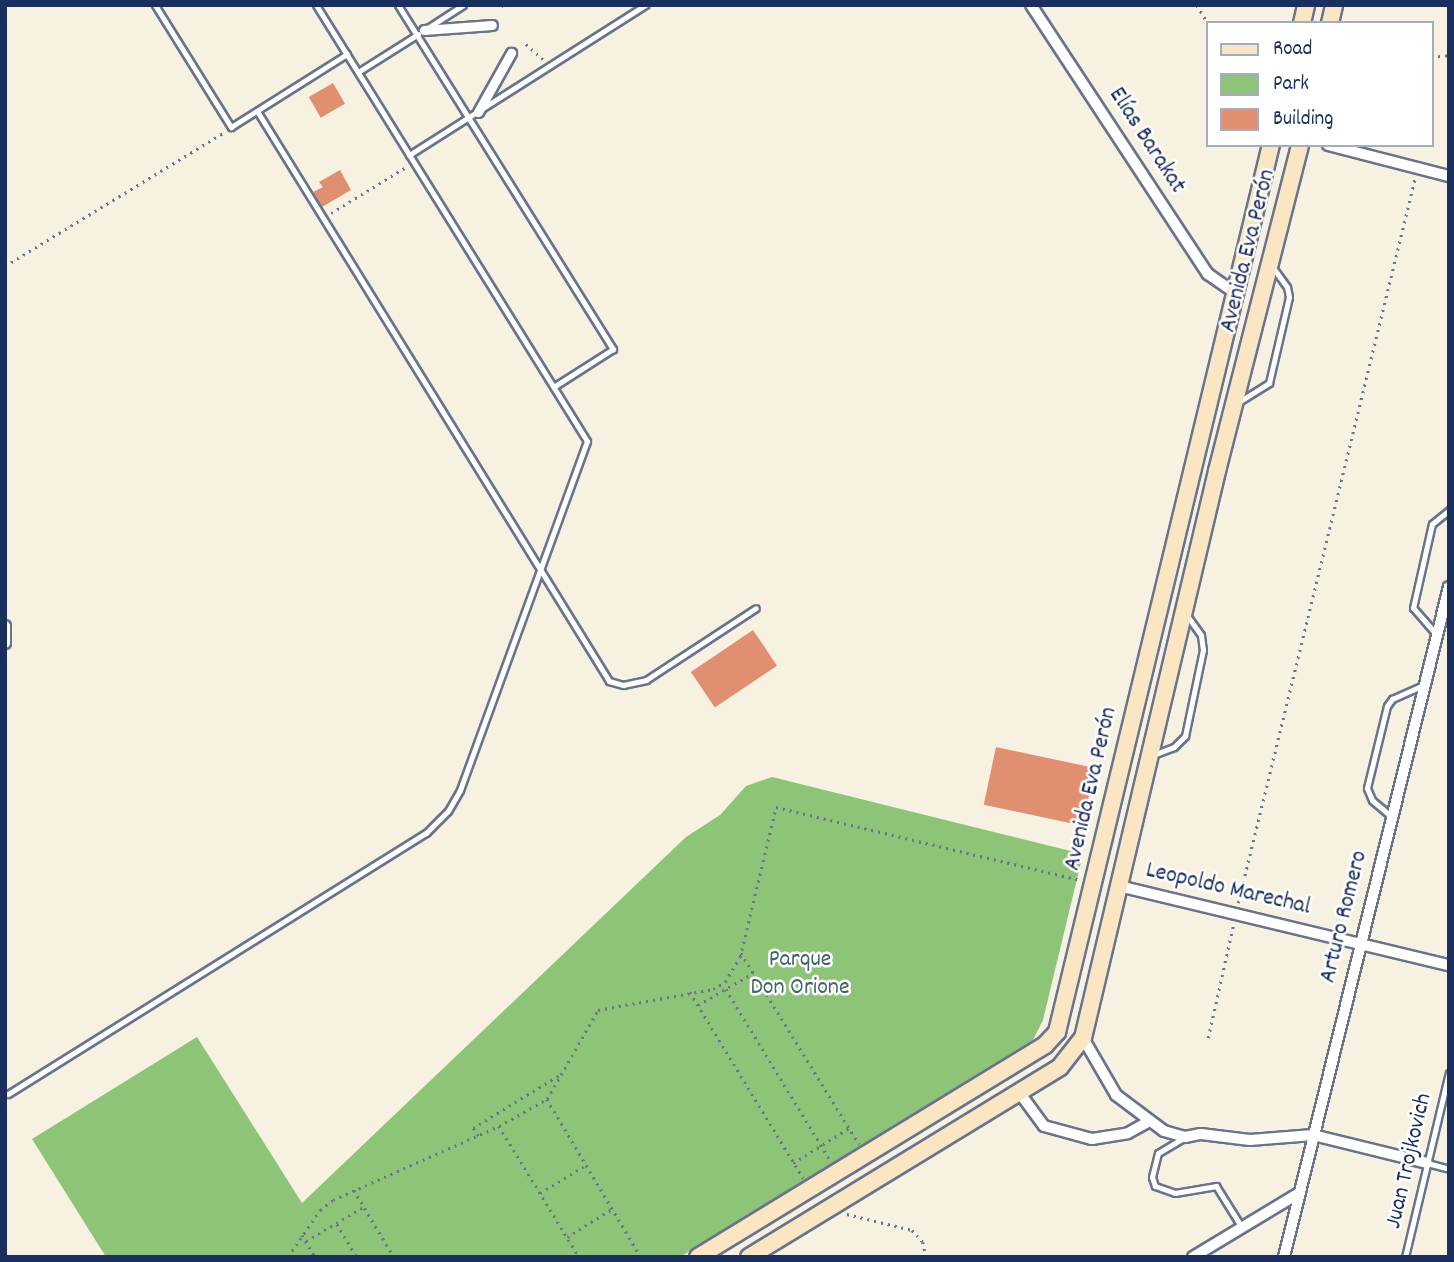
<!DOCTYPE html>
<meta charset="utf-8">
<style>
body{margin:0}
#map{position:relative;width:1454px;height:1262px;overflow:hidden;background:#f7f1e2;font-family:Dekko,sans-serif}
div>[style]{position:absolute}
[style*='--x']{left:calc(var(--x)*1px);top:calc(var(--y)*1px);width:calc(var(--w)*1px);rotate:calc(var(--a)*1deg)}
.green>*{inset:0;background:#8ec477}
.building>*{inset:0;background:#e09070;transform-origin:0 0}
.path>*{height:2.5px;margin-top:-1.25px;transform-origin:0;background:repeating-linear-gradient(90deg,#68738c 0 2px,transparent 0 7px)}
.roads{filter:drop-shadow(2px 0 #68738c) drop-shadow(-2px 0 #68738c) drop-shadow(0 2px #68738c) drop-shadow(0 -2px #68738c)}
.service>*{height:5px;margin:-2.5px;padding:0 2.5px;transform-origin:2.5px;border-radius:2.5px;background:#fff}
.pedestrian>*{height:9px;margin:-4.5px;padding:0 4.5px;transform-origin:4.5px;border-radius:4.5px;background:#fff}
.minor>*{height:10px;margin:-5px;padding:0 5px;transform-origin:5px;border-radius:5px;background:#fff}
.secondary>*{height:16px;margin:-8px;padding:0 8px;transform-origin:8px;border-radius:8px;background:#fbe6c4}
span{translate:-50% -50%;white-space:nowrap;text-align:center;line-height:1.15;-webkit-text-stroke:5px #fff;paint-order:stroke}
.street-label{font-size:24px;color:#1b2f5e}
.park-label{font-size:24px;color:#436367}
.frame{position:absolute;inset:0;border:7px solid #1b2f5e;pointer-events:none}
.legend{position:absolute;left:1206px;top:21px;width:228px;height:126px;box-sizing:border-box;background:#fff;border:2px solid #a4acbf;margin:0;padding:9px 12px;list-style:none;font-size:21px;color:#1b2f5e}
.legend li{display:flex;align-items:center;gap:14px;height:35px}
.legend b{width:35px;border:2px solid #a4acbf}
</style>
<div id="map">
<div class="green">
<i style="clip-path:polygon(772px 777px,1083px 854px,1043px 1020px,1033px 1040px,680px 1257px,106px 1257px,32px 1139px,197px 1037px,302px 1203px,686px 837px,720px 815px,746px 786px)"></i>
</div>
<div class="building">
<i style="left:333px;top:83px;width:24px;height:28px;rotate:60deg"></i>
<i style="clip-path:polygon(340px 170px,351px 190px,322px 207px,313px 192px,323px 187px,319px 182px)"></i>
<i style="left:753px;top:630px;width:43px;height:75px;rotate:56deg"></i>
<i style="left:996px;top:747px;width:101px;height:59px;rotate:12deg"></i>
</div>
<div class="path">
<i style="--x:503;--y:5;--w:6;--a:59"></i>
<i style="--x:1197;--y:5;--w:21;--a:59"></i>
<i style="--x:526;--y:44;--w:24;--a:42"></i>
<i style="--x:1431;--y:57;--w:18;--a:-6"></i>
<i style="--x:331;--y:213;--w:88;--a:-31.5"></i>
<i style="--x:5;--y:266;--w:255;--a:-31.4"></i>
<i style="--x:1238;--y:903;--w:746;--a:-76.28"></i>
<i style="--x:741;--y:953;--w:225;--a:58.3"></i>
<i style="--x:726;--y:989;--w:200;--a:58.7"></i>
<i style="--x:690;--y:992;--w:218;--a:58.7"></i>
<i style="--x:698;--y:1005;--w:64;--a:-30.2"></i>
<i style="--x:1208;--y:1038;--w:115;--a:-77.4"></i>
<i style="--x:547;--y:1099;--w:184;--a:59.3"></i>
<i style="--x:499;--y:1126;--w:153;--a:58.6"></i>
<i style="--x:478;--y:1136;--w:9;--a:-122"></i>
<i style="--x:473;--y:1128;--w:100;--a:-31.5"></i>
<i style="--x:793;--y:1163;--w:66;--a:-32"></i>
<i style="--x:354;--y:1190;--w:78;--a:59.2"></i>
<i style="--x:540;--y:1193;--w:54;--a:-31.3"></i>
<i style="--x:847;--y:1214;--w:67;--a:13.8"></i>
<i style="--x:912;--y:1230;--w:16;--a:47"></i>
<i style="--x:923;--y:1242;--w:15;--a:79"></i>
<i style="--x:337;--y:1224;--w:39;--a:59"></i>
<i style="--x:302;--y:1235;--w:26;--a:59"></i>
<i style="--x:567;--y:1237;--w:53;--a:-31.9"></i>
<i style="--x:306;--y:1241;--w:66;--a:-30.8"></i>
<i style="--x:288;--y:1257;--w:57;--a:-55.8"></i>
<i style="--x:320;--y:1210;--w:16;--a:-38"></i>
<i style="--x:333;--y:1200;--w:182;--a:-24"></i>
<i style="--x:499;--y:1126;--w:55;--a:-29.4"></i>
<i style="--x:547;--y:1099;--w:103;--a:-60.2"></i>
<i style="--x:598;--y:1010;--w:117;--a:-10.3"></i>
<i style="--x:713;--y:989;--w:14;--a:-30"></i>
<i style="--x:725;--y:982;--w:29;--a:-59"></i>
<i style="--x:740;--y:957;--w:154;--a:-76.5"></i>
<i style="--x:776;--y:807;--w:312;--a:13.5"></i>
</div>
<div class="roads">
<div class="service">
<i style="--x:155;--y:5;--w:144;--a:58.1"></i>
<i style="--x:231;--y:127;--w:137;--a:-32.2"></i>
<i style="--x:398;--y:5;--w:406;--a:58"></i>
<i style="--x:613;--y:349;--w:69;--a:147.5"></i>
<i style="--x:426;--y:29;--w:44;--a:-33"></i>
<i style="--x:358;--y:72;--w:71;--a:-32.3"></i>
<i style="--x:257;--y:111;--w:670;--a:58.3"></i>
<i style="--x:609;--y:681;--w:15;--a:16"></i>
<i style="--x:623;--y:685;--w:24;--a:-12"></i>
<i style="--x:646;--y:680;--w:131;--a:-33.2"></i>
<i style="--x:409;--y:155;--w:280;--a:-32.4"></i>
<i style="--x:1237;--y:403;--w:38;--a:-32"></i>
<i style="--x:1269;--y:383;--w:88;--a:-76.9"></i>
<i style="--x:1289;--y:297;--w:10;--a:-101"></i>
<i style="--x:1287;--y:287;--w:24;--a:-126"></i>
<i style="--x:1436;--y:634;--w:35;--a:-131"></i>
<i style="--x:1413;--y:608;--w:86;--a:-77.3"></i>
<i style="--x:1432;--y:524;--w:22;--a:-39"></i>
<i style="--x:1153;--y:755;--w:22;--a:-21"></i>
<i style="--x:1174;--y:747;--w:16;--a:-45"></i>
<i style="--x:1185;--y:736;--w:88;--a:-78.2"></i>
<i style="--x:1203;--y:650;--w:15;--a:-98"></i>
<i style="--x:1201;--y:635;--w:24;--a:-126"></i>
<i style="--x:1392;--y:817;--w:26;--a:-140"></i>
<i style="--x:1372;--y:800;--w:13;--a:-113"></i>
<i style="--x:1367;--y:788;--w:84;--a:-76.3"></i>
<i style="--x:1387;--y:706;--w:9;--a:-54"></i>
<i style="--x:1392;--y:699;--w:35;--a:-24"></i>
<i style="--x:8;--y:1094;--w:493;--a:-32"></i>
<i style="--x:426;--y:833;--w:31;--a:-45"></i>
<i style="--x:448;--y:811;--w:24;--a:-60"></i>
<i style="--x:460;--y:790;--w:371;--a:-70"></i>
<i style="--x:587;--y:441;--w:513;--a:-121.86"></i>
<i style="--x:1185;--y:1137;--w:31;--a:149"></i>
<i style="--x:1158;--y:1153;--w:25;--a:104"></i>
<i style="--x:1152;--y:1177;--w:9;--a:72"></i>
<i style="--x:1155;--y:1186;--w:21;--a:19"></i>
<i style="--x:1175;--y:1193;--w:42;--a:-9.7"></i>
<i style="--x:1216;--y:1186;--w:47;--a:58"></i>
<i style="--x:1427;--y:1163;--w:23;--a:15"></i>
<i style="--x:1405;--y:1257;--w:189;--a:-76.6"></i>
</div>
<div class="pedestrian">
<i style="--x:424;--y:30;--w:68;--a:-4.2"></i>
<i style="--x:478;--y:112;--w:68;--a:-60.8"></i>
</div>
<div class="minor">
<i style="--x:1031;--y:5;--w:322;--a:56.7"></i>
<i style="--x:1208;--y:274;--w:32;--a:35"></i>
<i style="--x:1328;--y:145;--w:125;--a:14.4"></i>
<i style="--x:5;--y:626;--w:17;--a:90"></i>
<i style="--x:1119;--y:886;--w:339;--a:13.5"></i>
<i style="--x:1083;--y:1038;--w:66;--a:59.9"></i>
<i style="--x:1116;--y:1095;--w:60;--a:36.9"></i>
<i style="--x:1164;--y:1131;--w:22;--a:16"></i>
<i style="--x:1185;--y:1137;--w:16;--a:-11"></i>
<i style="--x:1201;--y:1134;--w:49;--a:7"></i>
<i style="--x:1250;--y:1140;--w:63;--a:-4.5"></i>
<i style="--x:1313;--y:1135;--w:117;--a:13.8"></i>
<i style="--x:1019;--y:1092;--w:42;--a:53.7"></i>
<i style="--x:1044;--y:1126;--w:50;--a:15.2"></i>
<i style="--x:1092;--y:1139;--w:36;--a:-9"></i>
<i style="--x:1128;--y:1133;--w:23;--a:-29"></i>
<i style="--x:1193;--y:1257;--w:124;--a:-31.1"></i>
<i style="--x:1284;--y:1257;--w:690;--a:-76.17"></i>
</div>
<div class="secondary">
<i style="--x:1302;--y:23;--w:18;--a:-77"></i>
<i style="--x:1330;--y:23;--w:18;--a:-77"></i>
<i style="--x:698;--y:1257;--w:407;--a:-31.4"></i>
<i style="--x:1045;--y:1045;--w:18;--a:-47"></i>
<i style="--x:1057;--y:1032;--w:912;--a:-76.44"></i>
<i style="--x:749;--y:1257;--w:364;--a:-31.4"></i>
<i style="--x:1060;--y:1067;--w:37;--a:-52"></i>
<i style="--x:1083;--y:1038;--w:583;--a:-76.7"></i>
<i style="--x:1217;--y:471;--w:336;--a:-75.7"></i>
</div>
</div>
<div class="street-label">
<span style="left:1146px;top:141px;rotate:57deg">Elías Barakat</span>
<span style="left:1249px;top:251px;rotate:-76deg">Avenida Eva Perón</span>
<span style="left:1092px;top:789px;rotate:-77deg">Avenida Eva Perón</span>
<span style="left:1228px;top:890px;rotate:13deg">Leopoldo Marechal</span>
<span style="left:1345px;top:917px;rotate:-76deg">Arturo Romero</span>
<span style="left:1410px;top:1161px;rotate:-77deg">Juan Trojkovich</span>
</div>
<div class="park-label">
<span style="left:800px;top:975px">Parque<br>Don Orione</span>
</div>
<div class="frame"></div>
<ul class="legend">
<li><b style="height:9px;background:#fbe6c4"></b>Road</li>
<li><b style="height:19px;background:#8ec477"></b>Park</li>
<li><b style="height:19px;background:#e09070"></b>Building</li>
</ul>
</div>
